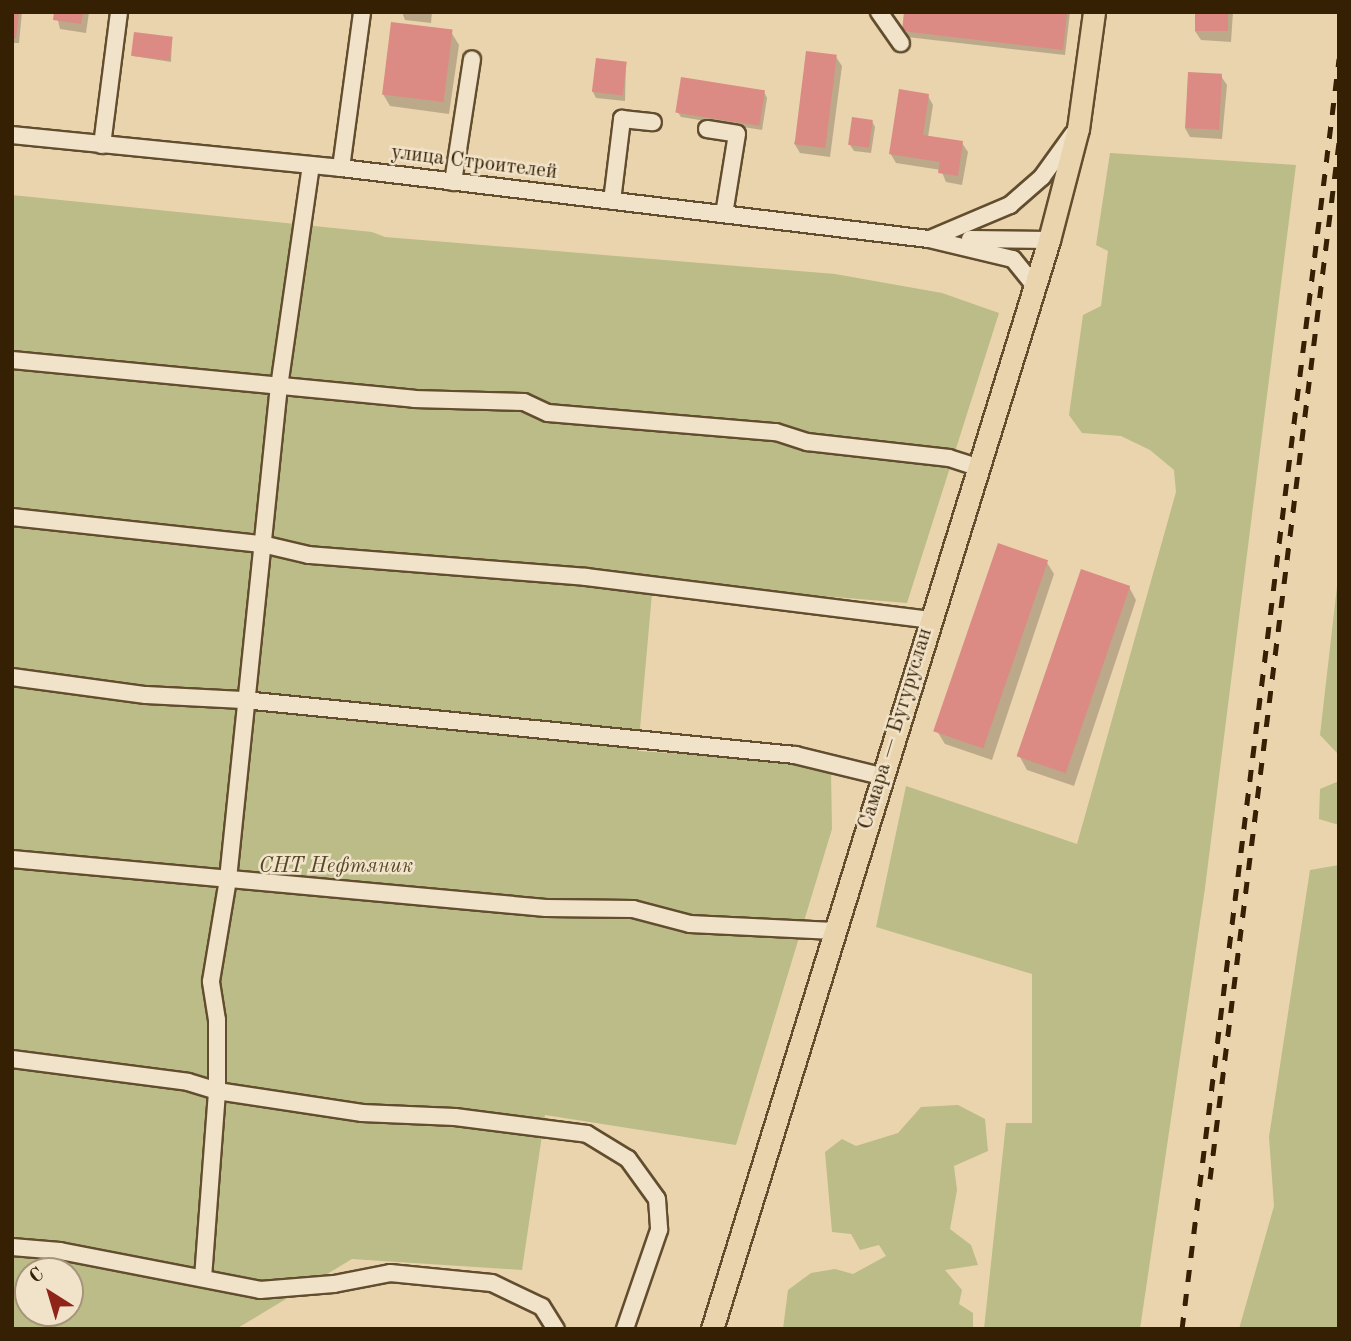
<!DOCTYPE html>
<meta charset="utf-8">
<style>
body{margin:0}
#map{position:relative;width:1351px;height:1341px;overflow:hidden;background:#ead4ad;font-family:"Old Standard TT",serif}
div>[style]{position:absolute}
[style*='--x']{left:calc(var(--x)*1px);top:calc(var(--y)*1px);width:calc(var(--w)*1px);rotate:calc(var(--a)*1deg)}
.green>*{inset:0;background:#bbbc87}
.shadow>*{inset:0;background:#0003}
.building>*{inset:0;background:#db8b83;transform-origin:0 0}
.roads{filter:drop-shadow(2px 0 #624d2e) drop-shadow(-2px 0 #624d2e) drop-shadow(0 2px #624d2e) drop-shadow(0 -2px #624d2e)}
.minor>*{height:16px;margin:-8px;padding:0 8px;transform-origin:8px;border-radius:8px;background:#f1e3ca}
.major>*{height:21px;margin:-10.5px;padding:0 10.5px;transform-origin:10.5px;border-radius:10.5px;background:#ead4ad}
.rail>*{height:5px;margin-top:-2.5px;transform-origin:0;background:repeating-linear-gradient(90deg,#352003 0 12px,transparent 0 24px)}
span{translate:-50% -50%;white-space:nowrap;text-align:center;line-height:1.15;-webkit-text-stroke:5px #f1e3ca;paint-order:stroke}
.street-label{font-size:21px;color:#352003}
.park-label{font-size:21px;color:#564724;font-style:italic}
.frame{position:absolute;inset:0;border:14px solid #352003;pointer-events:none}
.north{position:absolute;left:14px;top:1257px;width:70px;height:70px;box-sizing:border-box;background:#f1e3ca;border:2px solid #a6957a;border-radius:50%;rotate:323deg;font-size:19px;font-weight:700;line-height:28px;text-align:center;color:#352003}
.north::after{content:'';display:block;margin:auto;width:24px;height:32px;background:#8f2418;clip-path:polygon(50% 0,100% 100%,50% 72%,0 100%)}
</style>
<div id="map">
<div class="green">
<i style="clip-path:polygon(1110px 153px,1296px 165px,1205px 888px,1140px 1329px,984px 1329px,1006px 1123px,1032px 1123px,1032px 974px,876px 927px,906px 786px,1077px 844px,1176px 492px,1174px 470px,1150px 450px,1121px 436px,1082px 433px,1069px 415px,1083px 315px,1101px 306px,1108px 251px,1096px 245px)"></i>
<i style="clip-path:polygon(evenodd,12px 195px,372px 232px,385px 237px,835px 274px,942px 293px,999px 313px,907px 603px,653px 582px,638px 751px,793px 761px,831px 771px,832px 829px,736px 1145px,545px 1115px,522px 1270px,352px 1259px,236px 1329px,12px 1329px,12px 195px,28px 1271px,70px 1271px,70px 1313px,28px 1313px,28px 1271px)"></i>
<i style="clip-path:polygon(1339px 569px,1339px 755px,1320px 735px)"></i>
<i style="clip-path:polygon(1339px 781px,1339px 825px,1319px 819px,1320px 789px)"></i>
<i style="clip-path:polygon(1339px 865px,1339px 1329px,1239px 1329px,1274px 1206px,1269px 1137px,1310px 870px)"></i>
<i style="clip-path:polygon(958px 1105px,985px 1119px,988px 1151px,954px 1166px,957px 1190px,950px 1229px,971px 1245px,978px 1265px,945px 1270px,962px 1290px,959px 1304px,973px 1313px,973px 1329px,783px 1329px,788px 1290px,811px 1273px,835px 1269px,853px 1274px,886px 1256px,879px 1245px,860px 1250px,851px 1234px,832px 1232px,825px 1152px,842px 1139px,856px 1146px,898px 1133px,921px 1107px)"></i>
</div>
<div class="shadow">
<i style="clip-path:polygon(12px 12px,22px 12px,19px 43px,12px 43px)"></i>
<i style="clip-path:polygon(56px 12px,89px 12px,86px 33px,60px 29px)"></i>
<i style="clip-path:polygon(402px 12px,432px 12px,431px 23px,405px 20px)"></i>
<i style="clip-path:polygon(906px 12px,1070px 12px,1065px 55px,907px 37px)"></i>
<i style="clip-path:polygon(1197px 12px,1233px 12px,1231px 42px,1201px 40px,1195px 31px)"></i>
<i style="clip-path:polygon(451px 32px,459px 45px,449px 114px,390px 106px,383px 94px)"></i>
<i style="clip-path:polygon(172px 38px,171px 62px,133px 56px)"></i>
<i style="clip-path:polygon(836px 57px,842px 66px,830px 157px,800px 153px,794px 143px)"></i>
<i style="clip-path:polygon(626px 63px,625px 101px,596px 98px,593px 92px)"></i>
<i style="clip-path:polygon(1221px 76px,1227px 85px,1222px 139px,1190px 137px,1185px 128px)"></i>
<i style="clip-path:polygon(764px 92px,767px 98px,762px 130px,681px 117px,677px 111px)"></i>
<i style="clip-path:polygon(928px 96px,933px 105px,928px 137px,962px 143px,968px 152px,962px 185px,946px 182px,941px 170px,896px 163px,890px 153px)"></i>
<i style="clip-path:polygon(872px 121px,875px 127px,871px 153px,854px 151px,850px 145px)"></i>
<i style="clip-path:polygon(1046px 561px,1054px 574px,992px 760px,945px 744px,937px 731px)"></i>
<i style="clip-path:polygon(1129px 587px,1136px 600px,1074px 786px,1027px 770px,1020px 757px)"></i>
</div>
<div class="building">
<i style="clip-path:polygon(12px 12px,19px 12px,16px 38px,12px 38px)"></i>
<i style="clip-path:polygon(54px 12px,83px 12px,81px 24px,53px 20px)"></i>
<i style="clip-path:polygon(904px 12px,1067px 12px,1063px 50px,902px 31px)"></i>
<i style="left:1195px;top:12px;width:33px;height:19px"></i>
<i style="left:391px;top:22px;width:62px;height:73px;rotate:7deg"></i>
<i style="left:134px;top:32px;width:39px;height:24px;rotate:7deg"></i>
<i style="left:806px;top:51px;width:31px;height:94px;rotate:7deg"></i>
<i style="left:596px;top:58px;width:31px;height:34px;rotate:7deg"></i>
<i style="left:1188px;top:72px;width:34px;height:56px;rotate:3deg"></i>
<i style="left:681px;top:77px;width:85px;height:36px;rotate:9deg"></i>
<i style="clip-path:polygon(899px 89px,929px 94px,923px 135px,963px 141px,958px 176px,938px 173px,940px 162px,889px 154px)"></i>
<i style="left:852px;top:117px;width:21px;height:28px;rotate:8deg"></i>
<i style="left:998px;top:543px;width:53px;height:199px;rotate:19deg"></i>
<i style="left:1081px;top:569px;width:52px;height:198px;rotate:19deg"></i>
</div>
<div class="roads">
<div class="minor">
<i style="--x:879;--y:12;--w:38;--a:55"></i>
<i style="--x:707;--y:129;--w:30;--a:9"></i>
<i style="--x:737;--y:134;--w:81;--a:99.2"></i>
<i style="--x:12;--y:135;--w:331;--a:5.7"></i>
<i style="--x:341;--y:168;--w:592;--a:6.89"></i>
<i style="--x:929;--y:239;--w:86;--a:13.4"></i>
<i style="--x:1013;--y:259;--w:35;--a:51"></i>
<i style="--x:102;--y:145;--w:134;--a:-82.7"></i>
<i style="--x:341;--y:168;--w:157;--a:-82.3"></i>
<i style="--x:453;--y:182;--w:124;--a:-81.2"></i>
<i style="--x:612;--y:201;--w:83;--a:-83"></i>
<i style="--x:622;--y:119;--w:31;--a:6"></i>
<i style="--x:932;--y:238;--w:85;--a:-22.9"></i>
<i style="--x:1010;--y:205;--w:43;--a:-41.2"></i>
<i style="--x:1042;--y:177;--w:53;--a:-54.2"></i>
<i style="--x:970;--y:239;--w:79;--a:0.7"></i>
<i style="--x:12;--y:360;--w:404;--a:5.5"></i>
<i style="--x:414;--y:399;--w:110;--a:1.6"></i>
<i style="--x:524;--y:402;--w:26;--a:25"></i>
<i style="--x:548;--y:413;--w:229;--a:4.8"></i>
<i style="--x:776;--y:432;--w:33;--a:18"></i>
<i style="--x:807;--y:442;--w:143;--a:6.4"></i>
<i style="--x:949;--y:458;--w:29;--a:18"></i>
<i style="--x:12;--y:517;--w:251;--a:6.2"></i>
<i style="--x:262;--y:544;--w:48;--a:13.2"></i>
<i style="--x:309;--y:555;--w:278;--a:4.5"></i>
<i style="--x:586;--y:577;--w:347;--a:7.1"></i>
<i style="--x:12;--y:677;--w:135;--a:7.7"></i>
<i style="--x:146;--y:695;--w:97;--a:3"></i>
<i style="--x:243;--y:700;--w:555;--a:5.69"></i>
<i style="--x:795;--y:755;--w:89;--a:13.7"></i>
<i style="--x:12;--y:859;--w:536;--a:5.24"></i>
<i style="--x:546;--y:908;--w:87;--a:0.7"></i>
<i style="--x:633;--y:909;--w:59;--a:14.7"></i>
<i style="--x:690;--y:924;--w:144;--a:2.8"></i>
<i style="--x:12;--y:1059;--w:177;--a:7.4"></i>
<i style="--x:188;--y:1082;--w:30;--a:17"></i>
<i style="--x:217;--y:1091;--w:147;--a:8.6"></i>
<i style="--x:362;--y:1113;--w:93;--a:2.5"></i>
<i style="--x:455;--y:1117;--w:133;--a:7.3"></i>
<i style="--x:587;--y:1134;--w:48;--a:31.4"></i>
<i style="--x:628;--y:1159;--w:49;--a:54.1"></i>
<i style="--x:657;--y:1199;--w:31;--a:86"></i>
<i style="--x:659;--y:1230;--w:105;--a:109"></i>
<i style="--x:12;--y:1247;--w:48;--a:4.8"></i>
<i style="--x:60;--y:1251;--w:204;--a:11"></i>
<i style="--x:260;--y:1290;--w:74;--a:-4.6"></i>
<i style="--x:334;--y:1284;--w:57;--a:-11.1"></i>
<i style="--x:390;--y:1273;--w:102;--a:5.6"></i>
<i style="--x:492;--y:1283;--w:55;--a:25.6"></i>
<i style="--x:542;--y:1307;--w:26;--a:58"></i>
<i style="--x:203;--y:1278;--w:188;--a:-85.7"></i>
<i style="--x:217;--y:1091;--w:71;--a:-90"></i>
<i style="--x:217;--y:1020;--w:39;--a:-99"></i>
<i style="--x:211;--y:981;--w:103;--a:-80.5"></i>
<i style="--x:228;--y:879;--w:495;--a:-84.1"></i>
<i style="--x:279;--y:387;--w:224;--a:-81.8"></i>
</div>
<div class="major">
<i style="--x:712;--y:1329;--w:1140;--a:-72.8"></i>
<i style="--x:1049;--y:240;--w:115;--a:-75.4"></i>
<i style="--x:1078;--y:129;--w:118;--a:-82.2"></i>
</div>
</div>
<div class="rail">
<i style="--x:1210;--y:1179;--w:1045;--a:-82.91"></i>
<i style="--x:1182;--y:1329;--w:1280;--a:-82.95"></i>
</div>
<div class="street-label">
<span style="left:474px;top:163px;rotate:7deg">улица Строителей</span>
<span style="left:896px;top:729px;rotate:-73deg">Самара — Бугуруслан</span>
</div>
<div class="park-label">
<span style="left:336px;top:867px">СНТ Нефтяник</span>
</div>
<div class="frame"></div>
<div class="north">С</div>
</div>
